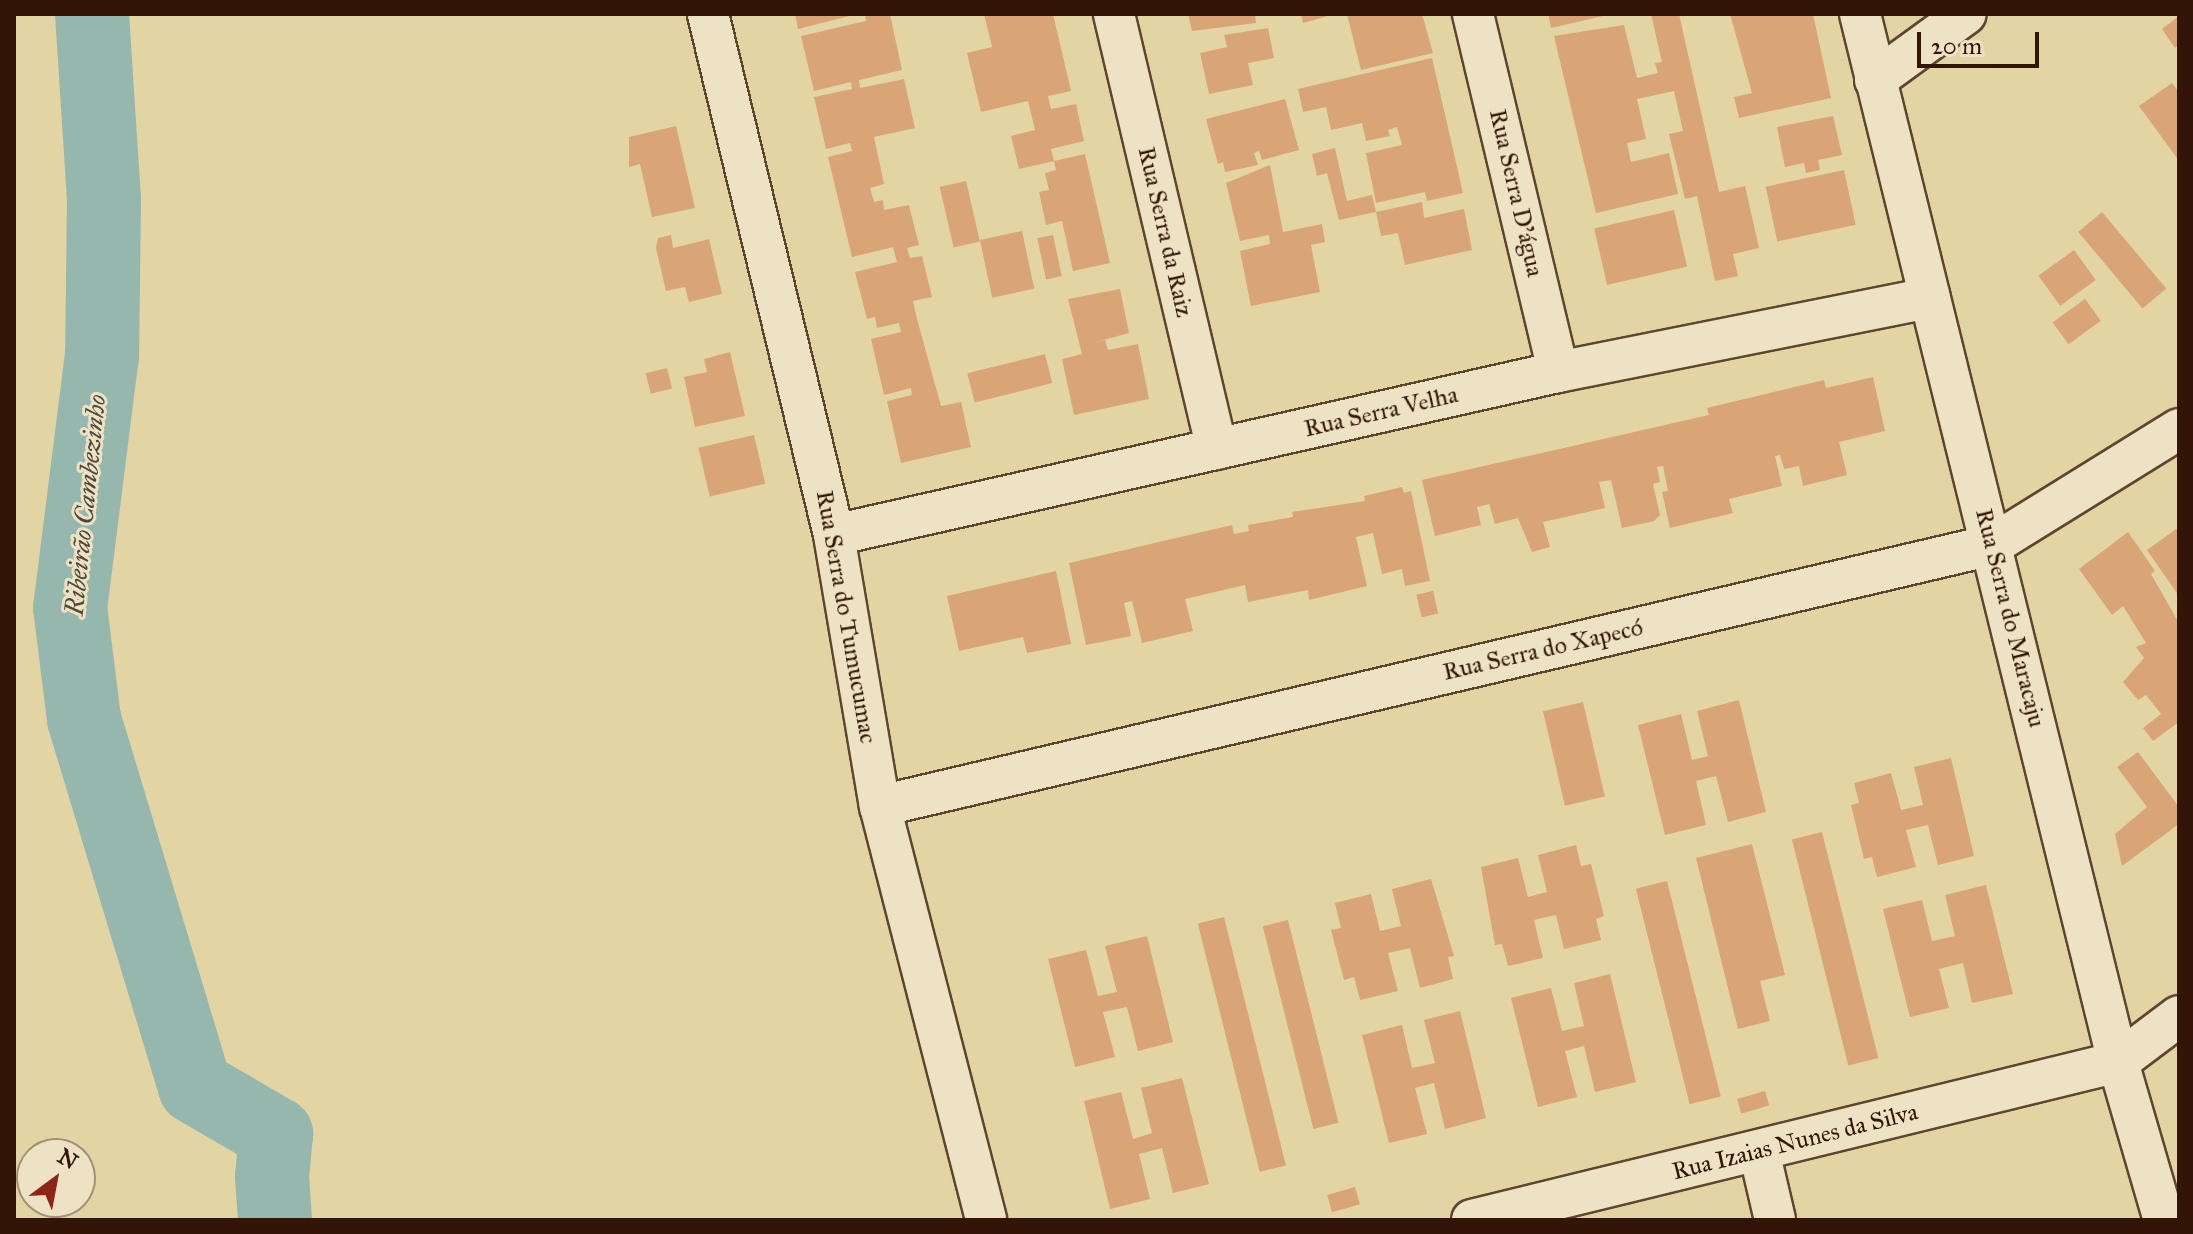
<!DOCTYPE html>
<meta charset="utf-8">
<style>
body{margin:0}
#map{position:relative;width:2193px;height:1234px;overflow:hidden;background:#e3d4a4;font-family:"IM FELL Great Primer",serif}
div>[style]{position:absolute}
[style*='--x']{left:calc(var(--x)*1px);top:calc(var(--y)*1px);width:calc(var(--w)*1px);rotate:calc(var(--a)*1deg)}
.river>*{height:74px;margin:-37px;padding:0 37px;transform-origin:37px;border-radius:37px;background:#96b7ae}
.building>*{inset:0;background:#d9a576;transform-origin:0 0}
.roads{filter:drop-shadow(2px 0 #5e452e) drop-shadow(-2px 0 #5e452e) drop-shadow(0 2px #5e452e) drop-shadow(0 -2px #5e452e)}
.minor>*{height:40px;margin:-20px;padding:0 20px;transform-origin:20px;border-radius:20px;background:#ede3c4}
span{translate:-50% -50%;white-space:nowrap;text-align:center;line-height:1.15;-webkit-text-stroke:6px #ede3c4;paint-order:stroke}
.street-label{font-size:24px;color:#321507}
.water-label{font-size:26px;color:#504639;font-style:italic}
.frame{position:absolute;inset:0;border:16px solid #321507;pointer-events:none}
.north{position:absolute;left:16px;top:1138px;width:80px;height:80px;box-sizing:border-box;background:#ede3c4;border:2px solid #a29178;border-radius:50%;rotate:32deg;font-size:22px;font-weight:700;line-height:32px;text-align:center;color:#321507}
.north::after{content:'';display:block;margin:auto;width:28px;height:36px;background:#8f2418;clip-path:polygon(50% 0,100% 100%,50% 72%,0 100%)}
.scale{position:absolute;left:1917px;top:32px;width:122px;height:36px;box-sizing:border-box;border:4px solid #321507;border-top:0;padding-left:10px;font-size:24px;line-height:28px;white-space:nowrap;color:#321507;-webkit-text-stroke:6px #ede3c4;paint-order:stroke}
</style>
<div id="map">
<div class="river">
<i style="--x:92;--y:14;--w:185;--a:86.3"></i>
<i style="--x:104;--y:199;--w:156;--a:90.7"></i>
<i style="--x:102;--y:355;--w:254;--a:97.2"></i>
<i style="--x:70;--y:607;--w:113;--a:82.9"></i>
<i style="--x:84;--y:719;--w:384;--a:73.2"></i>
<i style="--x:195;--y:1087;--w:94;--a:30.1"></i>
<i style="--x:276;--y:1134;--w:43;--a:95.3"></i>
<i style="--x:272;--y:1177;--w:43;--a:86"></i>
</div>
<div class="building">
<i style="clip-path:polygon(795px 14px,853px 14px,853px 15px,798px 29px)"></i>
<i style="clip-path:polygon(865px 14px,890px 14px,902px 70px,859px 80px,860px 88px,904px 79px,915px 128px,874px 137px,884px 184px,870px 188px,874px 202px,883px 200px,884px 210px,909px 205px,919px 245px,907px 248px,910px 258px,922px 256px,932px 297px,913px 301px,917px 319px,941px 406px,961px 402px,971px 447px,901px 463px,887px 401px,912px 395px,911px 388px,884px 395px,871px 339px,901px 332px,899px 323px,877px 328px,875px 317px,867px 319px,855px 272px,897px 262px,893px 247px,852px 257px,828px 157px,852px 151px,850px 143px,826px 149px,814px 97px,852px 89px,851px 82px,814px 91px,801px 36px,866px 21px)"></i>
<i style="clip-path:polygon(984px 14px,1053px 14px,1071px 91px,1048px 96px,1051px 109px,1076px 104px,1084px 141px,1051px 149px,1054px 161px,1019px 169px,1011px 136px,1035px 130px,1028px 101px,981px 112px,967px 53px,992px 47px)"></i>
<i style="clip-path:polygon(1188px 14px,1255px 14px,1256px 23px,1192px 31px)"></i>
<i style="clip-path:polygon(1301px 14px,1331px 14px,1331px 15px,1303px 23px)"></i>
<i style="clip-path:polygon(1347px 14px,1422px 14px,1433px 53px,1361px 70px)"></i>
<i style="clip-path:polygon(1548px 14px,1607px 14px,1607px 15px,1551px 28px)"></i>
<i style="clip-path:polygon(1651px 14px,1679px 14px,1719px 192px,1745px 186px,1759px 248px,1733px 254px,1738px 276px,1715px 281px,1697px 196px,1685px 199px,1669px 134px,1683px 131px,1674px 91px,1637px 99px,1646px 139px,1627px 143px,1631px 162px,1669px 153px,1678px 194px,1596px 213px,1554px 36px,1624px 25px,1637px 78px,1658px 73px,1655px 63px,1662px 62px)"></i>
<i style="clip-path:polygon(1730px 14px,1813px 14px,1831px 98px,1739px 118px,1734px 97px,1752px 93px)"></i>
<i style="clip-path:polygon(2179px 16px,2179px 45px,2175px 48px,2162px 29px)"></i>
<i style="clip-path:polygon(1268px 28px,1274px 58px,1248px 63px,1253px 85px,1209px 94px,1200px 53px,1227px 47px,1224px 35px)"></i>
<i style="clip-path:polygon(1432px 58px,1463px 193px,1427px 201px,1425px 192px,1376px 203px,1366px 153px,1402px 145px,1397px 127px,1388px 130px,1390px 136px,1366px 141px,1362px 123px,1331px 130px,1326px 107px,1303px 112px,1298px 89px)"></i>
<i style="clip-path:polygon(2172px 83px,2179px 92px,2177px 158px,2139px 106px)"></i>
<i style="clip-path:polygon(1285px 99px,1299px 150px,1262px 160px,1259px 151px,1254px 153px,1258px 165px,1225px 172px,1223px 162px,1218px 164px,1206px 119px)"></i>
<i style="clip-path:polygon(1833px 116px,1842px 155px,1818px 160px,1820px 170px,1806px 173px,1804px 163px,1785px 167px,1777px 127px)"></i>
<i style="clip-path:polygon(676px 126px,695px 208px,652px 217px,640px 164px,629px 167px,629px 137px)"></i>
<i style="clip-path:polygon(1335px 148px,1347px 201px,1372px 195px,1376px 212px,1339px 220px,1327px 173px,1317px 176px,1312px 154px)"></i>
<i style="clip-path:polygon(1085px 154px,1110px 263px,1073px 271px,1062px 221px,1046px 225px,1039px 192px,1049px 190px,1045px 173px,1056px 170px,1054px 161px)"></i>
<i style="clip-path:polygon(1270px 165px,1283px 232px,1322px 224px,1325px 242px,1311px 245px,1320px 292px,1251px 306px,1240px 251px,1270px 244px,1269px 235px,1240px 241px,1226px 183px)"></i>
<i style="left:1844px;top:170px;width:56px;height:80px;rotate:78deg"></i>
<i style="left:966px;top:181px;width:62px;height:27px;rotate:77deg"></i>
<i style="clip-path:polygon(1422px 202px,1424px 218px,1464px 209px,1472px 250px,1405px 265px,1398px 233px,1381px 236px,1376px 212px)"></i>
<i style="left:1674px;top:210px;width:58px;height:82px;rotate:77deg"></i>
<i style="left:2102px;top:212px;width:100px;height:31px;rotate:50deg"></i>
<i style="left:1022px;top:231px;width:59px;height:43px;rotate:78deg"></i>
<i style="clip-path:polygon(671px 235px,673px 248px,709px 239px,722px 294px,689px 302px,685px 287px,666px 291px,656px 248px,658px 238px)"></i>
<i style="left:1053px;top:235px;width:42px;height:16px;rotate:78deg"></i>
<i style="left:2074px;top:250px;width:37px;height:44px;rotate:54deg"></i>
<i style="clip-path:polygon(1120px 289px,1129px 333px,1093px 343px,1105px 340px,1108px 350px,1138px 344px,1149px 399px,1074px 415px,1062px 359px,1082px 354px,1068px 299px)"></i>
<i style="left:2085px;top:299px;width:27px;height:40px;rotate:54deg"></i>
<i style="clip-path:polygon(730px 352px,745px 416px,695px 427px,684px 377px,707px 372px,704px 359px)"></i>
<i style="left:1045px;top:354px;width:30px;height:80px;rotate:76deg"></i>
<i style="left:667px;top:368px;width:21px;height:22px;rotate:76deg"></i>
<i style="clip-path:polygon(1873px 377px,1885px 431px,1839px 442px,1847px 475px,1803px 486px,1799px 466px,1784px 469px,1780px 455px,1775px 456px,1782px 486px,1729px 499px,1733px 513px,1670px 528px,1662px 492px,1668px 491px,1663px 466px,1657px 467px,1660px 482px,1653px 484px,1660px 515px,1654px 521px,1622px 528px,1611px 480px,1599px 482px,1605px 508px,1543px 522px,1550px 547px,1532px 552px,1518px 518px,1495px 524px,1489px 504px,1477px 507px,1481px 525px,1435px 536px,1422px 480px,1709px 415px,1707px 408px,1824px 380px,1826px 388px)"></i>
<i style="left:754px;top:435px;width:50px;height:57px;rotate:77deg"></i>
<i style="clip-path:polygon(1402px 487px,1404px 493px,1411px 491px,1430px 581px,1405px 586px,1402px 569px,1382px 574px,1373px 533px,1356px 537px,1367px 586px,1309px 600px,1308px 590px,1248px 602px,1245px 585px,1185px 599px,1193px 631px,1142px 643px,1132px 601px,1124px 603px,1131px 636px,1086px 645px,1069px 563px,1232px 525px,1234px 534px,1249px 531px,1248px 525px,1293px 517px,1292px 512px,1365px 501px,1364px 496px)"></i>
<i style="clip-path:polygon(2179px 527px,2179px 596px,2147px 550px)"></i>
<i style="clip-path:polygon(2128px 532px,2155px 571px,2151px 574px,2179px 623px,2179px 722px,2153px 741px,2143px 728px,2161px 714px,2146px 695px,2138px 700px,2123px 682px,2144px 658px,2136px 647px,2146px 643px,2123px 606px,2112px 615px,2079px 569px)"></i>
<i style="clip-path:polygon(1056px 571px,1071px 644px,1027px 653px,1023px 637px,959px 651px,947px 596px)"></i>
<i style="left:1433px;top:591px;width:23px;height:17px;rotate:77deg"></i>
<i style="clip-path:polygon(1739px 700px,1766px 812px,1728px 822px,1716px 776px,1696px 781px,1706px 825px,1665px 835px,1638px 725px,1681px 714px,1692px 760px,1708px 756px,1697px 711px)"></i>
<i style="left:1583px;top:702px;width:97px;height:41px;rotate:77deg"></i>
<i style="clip-path:polygon(2138px 752px,2179px 807px,2179px 824px,2122px 866px,2115px 834px,2147px 807px,2117px 767px)"></i>
<i style="clip-path:polygon(1951px 758px,1974px 856px,1938px 865px,1928px 825px,1906px 830px,1916px 867px,1877px 877px,1872px 857px,1864px 859px,1851px 805px,1859px 803px,1854px 783px,1891px 773px,1901px 810px,1923px 805px,1914px 767px)"></i>
<i style="left:1822px;top:832px;width:233px;height:31px;rotate:76deg"></i>
<i style="clip-path:polygon(1752px 844px,1785px 975px,1760px 981px,1770px 1021px,1738px 1029px,1696px 858px)"></i>
<i style="clip-path:polygon(1576px 845px,1581px 866px,1591px 864px,1604px 916px,1596px 919px,1601px 940px,1564px 949px,1556px 915px,1534px 920px,1543px 958px,1508px 966px,1502px 944px,1495px 945px,1481px 867px,1518px 858px,1528px 897px,1547px 892px,1538px 855px)"></i>
<i style="clip-path:polygon(1431px 879px,1454px 956px,1448px 957px,1453px 979px,1420px 988px,1410px 948px,1388px 953px,1398px 991px,1360px 1000px,1354px 977px,1344px 980px,1331px 930px,1341px 928px,1335px 903px,1371px 894px,1380px 931px,1401px 926px,1392px 889px)"></i>
<i style="left:1667px;top:881px;width:222px;height:32px;rotate:76deg"></i>
<i style="clip-path:polygon(1986px 885px,2013px 994px,1972px 1003px,1963px 963px,1939px 969px,1949px 1008px,1910px 1017px,1883px 909px,1922px 900px,1932px 941px,1955px 936px,1945px 895px)"></i>
<i style="left:1224px;top:917px;width:256px;height:27px;rotate:76deg"></i>
<i style="left:1288px;top:920px;width:209px;height:26px;rotate:76deg"></i>
<i style="clip-path:polygon(1147px 936px,1173px 1042px,1138px 1051px,1127px 1007px,1103px 1012px,1115px 1057px,1075px 1067px,1048px 959px,1086px 950px,1098px 996px,1117px 992px,1105px 946px)"></i>
<i style="clip-path:polygon(1610px 974px,1636px 1082px,1595px 1092px,1584px 1046px,1565px 1051px,1577px 1097px,1538px 1107px,1511px 998px,1551px 988px,1562px 1031px,1584px 1026px,1574px 983px)"></i>
<i style="clip-path:polygon(1460px 1011px,1486px 1118px,1445px 1129px,1434px 1083px,1415px 1088px,1427px 1134px,1389px 1143px,1362px 1035px,1402px 1025px,1412px 1068px,1435px 1063px,1424px 1020px)"></i>
<i style="clip-path:polygon(1182px 1078px,1209px 1184px,1173px 1193px,1162px 1148px,1139px 1154px,1150px 1199px,1110px 1209px,1084px 1101px,1121px 1092px,1133px 1139px,1152px 1133px,1141px 1088px)"></i>
<i style="left:1765px;top:1091px;width:15px;height:29px;rotate:74deg"></i>
<i style="left:1355px;top:1187px;width:18px;height:29px;rotate:74deg"></i>
</div>
<div class="roads">
<div class="minor">
<i style="--x:708;--y:14;--w:536;--a:76.4"></i>
<i style="--x:834;--y:535;--w:275;--a:80.4"></i>
<i style="--x:880;--y:806;--w:427;--a:75.6"></i>
<i style="--x:1114;--y:14;--w:447;--a:76.7"></i>
<i style="--x:1473;--y:14;--w:368;--a:76.6"></i>
<i style="--x:1860;--y:14;--w:1079;--a:76.17"></i>
<i style="--x:2118;--y:1062;--w:165;--a:73.8"></i>
<i style="--x:1875;--y:80;--w:112;--a:-36"></i>
<i style="--x:834;--y:535;--w:742;--a:-12.69"></i>
<i style="--x:1558;--y:372;--w:379;--a:-11.3"></i>
<i style="--x:880;--y:806;--w:1142;--a:-13.21"></i>
<i style="--x:1992;--y:545;--w:220;--a:-31.8"></i>
<i style="--x:1759;--y:1151;--w:71;--a:76.9"></i>
<i style="--x:1472;--y:1220;--w:665;--a:-13.74"></i>
<i style="--x:2118;--y:1062;--w:76;--a:-37"></i>
</div>
</div>
<div class="street-label">
<span style="left:1516px;top:193px;rotate:77deg">Rua Serra D'água</span>
<span style="left:1165px;top:232px;rotate:77deg">Rua Serra da Raiz</span>
<span style="left:1381px;top:412px;rotate:-13deg">Rua Serra Velha</span>
<span style="left:846px;top:617px;rotate:80deg">Rua Serra do Tumucumac</span>
<span style="left:2010px;top:618px;rotate:76deg">Rua Serra do Maracaju</span>
<span style="left:1543px;top:650px;rotate:-13deg">Rua Serra do Xapecó</span>
<span style="left:1795px;top:1142px;rotate:-14deg">Rua Izaias Nunes da Silva</span>
</div>
<div class="water-label">
<span style="left:86px;top:505px;rotate:-84deg">Ribeirão Cambezinho</span>
</div>
<div class="frame"></div>
<div class="north">N</div>
<div class="scale">20 m</div>
</div>
